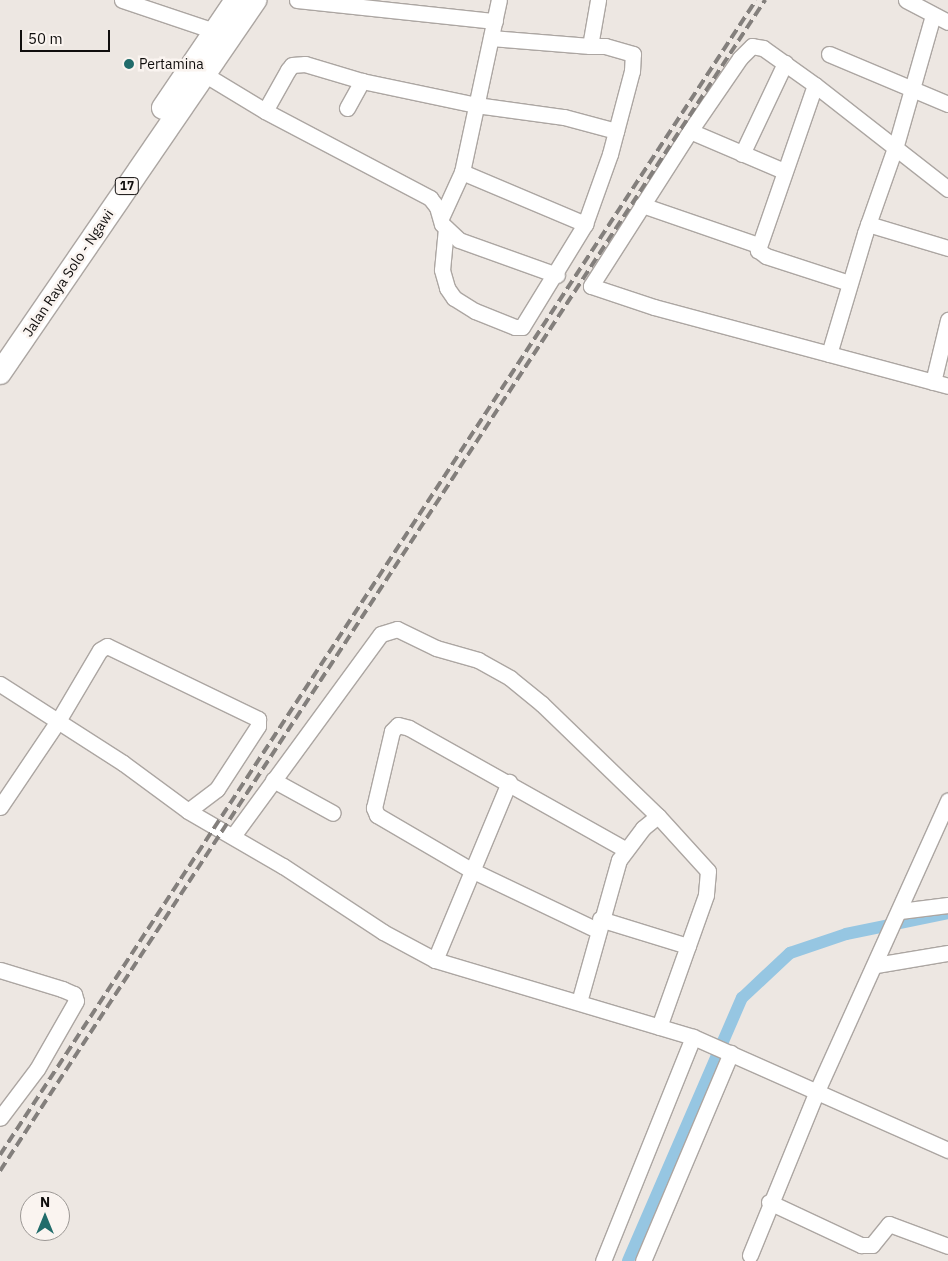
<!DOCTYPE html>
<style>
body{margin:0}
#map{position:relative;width:948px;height:1261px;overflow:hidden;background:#ede7e2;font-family:"IBM Plex Sans",sans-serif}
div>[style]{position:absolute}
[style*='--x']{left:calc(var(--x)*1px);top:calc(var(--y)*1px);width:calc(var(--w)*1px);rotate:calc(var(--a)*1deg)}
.canal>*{height:12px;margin:-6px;padding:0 6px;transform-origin:6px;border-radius:6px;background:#96c6e2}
.roads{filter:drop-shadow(1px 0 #aca6a2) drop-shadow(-1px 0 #aca6a2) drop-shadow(0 1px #aca6a2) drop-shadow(0 -1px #aca6a2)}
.minor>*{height:15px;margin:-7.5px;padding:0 7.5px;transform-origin:7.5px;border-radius:7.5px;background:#fff}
.highway>*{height:22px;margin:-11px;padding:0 11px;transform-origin:11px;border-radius:11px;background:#fff}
.rail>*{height:4px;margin-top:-2px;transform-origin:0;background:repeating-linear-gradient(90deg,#837f7c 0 10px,transparent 0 15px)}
.dots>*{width:14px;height:14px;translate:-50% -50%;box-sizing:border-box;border:2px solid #faf4f0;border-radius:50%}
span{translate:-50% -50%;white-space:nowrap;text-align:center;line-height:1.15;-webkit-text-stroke:5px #faf4f0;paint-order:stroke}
.shield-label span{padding:1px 4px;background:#faf4f0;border:1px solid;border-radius:4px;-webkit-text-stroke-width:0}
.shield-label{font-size:12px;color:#100e0d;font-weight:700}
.poi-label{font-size:14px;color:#100e0d}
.left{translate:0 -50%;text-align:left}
.street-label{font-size:14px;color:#100e0d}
.north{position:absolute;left:20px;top:1191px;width:50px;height:50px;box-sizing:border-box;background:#faf4f0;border:1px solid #9c9895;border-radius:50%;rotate:0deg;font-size:14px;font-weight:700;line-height:20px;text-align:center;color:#100e0d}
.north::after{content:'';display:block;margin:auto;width:18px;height:22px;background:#216c6b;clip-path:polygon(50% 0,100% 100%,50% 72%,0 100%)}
.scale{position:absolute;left:20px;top:30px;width:90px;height:22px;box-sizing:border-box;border:2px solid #100e0d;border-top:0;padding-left:6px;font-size:15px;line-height:18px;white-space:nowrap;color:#100e0d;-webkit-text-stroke:4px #faf4f0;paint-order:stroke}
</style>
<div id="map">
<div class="canal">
<i style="--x:628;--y:1261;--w:287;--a:-66.6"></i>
<i style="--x:742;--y:998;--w:66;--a:-43.2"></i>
<i style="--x:790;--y:953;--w:59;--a:-18.7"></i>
<i style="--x:846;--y:934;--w:104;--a:-11.6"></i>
</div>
<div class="roads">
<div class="minor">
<i style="--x:122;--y:0;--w:97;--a:18.6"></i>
<i style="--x:297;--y:0;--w:199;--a:6.1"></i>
<i style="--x:906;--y:0;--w:47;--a:27.6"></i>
<i style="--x:491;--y:38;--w:99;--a:4.6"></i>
<i style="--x:829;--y:54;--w:129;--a:22.8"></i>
<i style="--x:204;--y:74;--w:71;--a:31.2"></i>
<i style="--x:265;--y:111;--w:187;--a:27.8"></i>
<i style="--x:430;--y:198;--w:11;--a:52"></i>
<i style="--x:437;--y:207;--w:18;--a:74"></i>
<i style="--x:442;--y:224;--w:23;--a:43"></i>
<i style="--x:459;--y:240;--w:104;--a:19.7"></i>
<i style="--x:815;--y:85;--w:175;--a:109.1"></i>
<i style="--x:758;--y:250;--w:10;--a:37"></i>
<i style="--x:766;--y:256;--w:87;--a:18"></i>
<i style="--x:347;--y:108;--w:31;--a:-61"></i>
<i style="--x:265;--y:111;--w:47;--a:-60.7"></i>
<i style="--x:288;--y:70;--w:6;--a:-51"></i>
<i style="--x:292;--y:65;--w:13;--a:-4"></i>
<i style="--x:305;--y:64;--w:59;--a:16.6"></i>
<i style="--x:362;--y:81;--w:116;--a:11.9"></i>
<i style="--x:476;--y:105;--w:89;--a:7.8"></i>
<i style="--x:564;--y:117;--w:54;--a:15.1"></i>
<i style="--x:690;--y:131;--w:102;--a:23.1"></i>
<i style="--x:742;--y:154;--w:101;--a:-64.7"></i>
<i style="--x:462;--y:172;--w:134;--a:22.9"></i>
<i style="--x:948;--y:189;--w:169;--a:-142"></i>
<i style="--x:815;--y:85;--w:64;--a:-144.6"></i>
<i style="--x:763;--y:48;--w:11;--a:-170"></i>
<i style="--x:752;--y:46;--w:17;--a:135"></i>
<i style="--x:740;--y:58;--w:88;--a:124.4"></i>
<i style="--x:690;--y:131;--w:184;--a:122.6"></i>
<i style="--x:591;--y:286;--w:66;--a:18.4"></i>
<i style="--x:654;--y:307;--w:304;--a:15"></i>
<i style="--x:642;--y:205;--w:123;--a:19"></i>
<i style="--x:441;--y:218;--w:51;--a:-65.5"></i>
<i style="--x:462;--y:172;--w:176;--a:-77.9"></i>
<i style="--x:868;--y:224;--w:84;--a:16.7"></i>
<i style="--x:446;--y:228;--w:42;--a:95.4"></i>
<i style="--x:442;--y:270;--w:19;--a:74"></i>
<i style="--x:447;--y:288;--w:12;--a:55"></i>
<i style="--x:454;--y:298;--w:25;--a:32"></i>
<i style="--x:475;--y:311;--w:43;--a:21.8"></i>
<i style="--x:515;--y:327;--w:7;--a:0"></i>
<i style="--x:522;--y:327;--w:121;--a:-58.5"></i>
<i style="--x:585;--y:224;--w:74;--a:-70.3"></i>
<i style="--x:610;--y:154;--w:86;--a:-75.2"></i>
<i style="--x:632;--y:71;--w:17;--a:-87"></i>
<i style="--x:633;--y:54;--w:29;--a:-164"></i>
<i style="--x:605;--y:46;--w:15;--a:180"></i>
<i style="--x:590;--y:46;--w:47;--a:-80.1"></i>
<i style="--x:829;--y:354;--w:126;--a:-73.4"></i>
<i style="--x:865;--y:233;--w:93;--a:-70.6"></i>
<i style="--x:896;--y:145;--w:135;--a:-74.1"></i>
<i style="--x:933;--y:382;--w:64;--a:-76.4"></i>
<i style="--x:0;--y:684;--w:146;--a:32.7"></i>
<i style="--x:123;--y:763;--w:81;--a:36.4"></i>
<i style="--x:188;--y:811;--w:110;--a:30.1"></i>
<i style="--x:283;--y:866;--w:120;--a:33.4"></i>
<i style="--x:383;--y:932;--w:59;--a:28.3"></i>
<i style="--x:435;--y:960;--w:269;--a:16.6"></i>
<i style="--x:693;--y:1037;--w:279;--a:23.9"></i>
<i style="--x:273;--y:780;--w:68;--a:28.8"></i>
<i style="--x:0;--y:807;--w:104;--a:-56"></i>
<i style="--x:58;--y:721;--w:82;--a:-59.4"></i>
<i style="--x:100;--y:650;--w:8;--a:-30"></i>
<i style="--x:107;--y:646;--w:168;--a:25.8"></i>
<i style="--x:258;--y:719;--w:7;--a:90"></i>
<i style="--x:258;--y:726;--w:75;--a:123.1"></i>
<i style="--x:217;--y:789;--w:36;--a:143"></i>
<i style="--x:233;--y:836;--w:250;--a:-53.8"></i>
<i style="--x:381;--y:634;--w:17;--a:-17"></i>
<i style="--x:397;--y:629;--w:43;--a:26"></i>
<i style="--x:436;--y:648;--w:44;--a:15.9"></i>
<i style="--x:478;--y:660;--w:37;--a:29"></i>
<i style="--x:510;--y:678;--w:41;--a:39.1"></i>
<i style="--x:542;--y:704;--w:161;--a:44"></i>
<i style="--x:658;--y:816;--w:74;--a:47.7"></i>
<i style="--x:708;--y:871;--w:24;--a:95"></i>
<i style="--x:706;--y:895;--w:140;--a:109.6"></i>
<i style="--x:900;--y:911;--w:48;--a:-7.1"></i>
<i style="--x:600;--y:919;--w:92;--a:17.1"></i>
<i style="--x:597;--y:930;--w:140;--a:-154.5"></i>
<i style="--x:471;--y:870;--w:109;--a:-149.7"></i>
<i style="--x:377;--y:815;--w:8;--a:-113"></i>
<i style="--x:374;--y:808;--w:79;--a:-76.8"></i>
<i style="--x:392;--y:731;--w:8;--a:-45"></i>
<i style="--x:398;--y:725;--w:11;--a:15"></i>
<i style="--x:409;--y:728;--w:248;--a:29.3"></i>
<i style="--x:435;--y:960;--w:193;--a:-67.4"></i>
<i style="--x:876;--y:965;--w:73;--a:-9.5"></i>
<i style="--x:0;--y:970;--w:65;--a:17"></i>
<i style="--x:62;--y:989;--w:13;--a:23"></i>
<i style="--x:74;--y:994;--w:7;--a:74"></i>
<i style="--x:76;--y:1001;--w:78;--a:119.8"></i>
<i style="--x:37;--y:1069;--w:61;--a:127.1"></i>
<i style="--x:579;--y:1002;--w:148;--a:-74.3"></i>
<i style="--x:619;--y:860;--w:40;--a:-53"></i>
<i style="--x:643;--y:828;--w:19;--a:-39"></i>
<i style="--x:769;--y:1202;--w:102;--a:25.1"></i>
<i style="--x:861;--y:1245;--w:11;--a:0"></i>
<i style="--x:872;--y:1245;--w:27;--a:-51"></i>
<i style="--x:889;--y:1224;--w:63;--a:20.4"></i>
<i style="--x:750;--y:1255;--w:175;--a:-67.8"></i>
<i style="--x:816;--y:1093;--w:321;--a:-65.7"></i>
<i style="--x:603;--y:1261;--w:241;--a:-68.1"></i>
<i style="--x:643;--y:1261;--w:226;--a:-67.1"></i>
</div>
<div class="highway">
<i style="--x:163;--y:108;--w:130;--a:-55.9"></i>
<i style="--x:0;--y:373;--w:452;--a:-55.6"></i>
</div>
</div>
<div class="rail">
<i style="--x:0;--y:1155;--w:1380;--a:-56.79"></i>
<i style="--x:0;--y:1171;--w:1399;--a:-56.84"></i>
</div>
<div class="dots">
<i style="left:129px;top:64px;background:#216c6b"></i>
</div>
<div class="shield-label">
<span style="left:127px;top:186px">17</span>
</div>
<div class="poi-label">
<span class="left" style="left:139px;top:64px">Pertamina</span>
</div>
<div class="street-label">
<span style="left:68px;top:273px;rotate:-56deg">Jalan Raya Solo - Ngawi</span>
</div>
<div class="north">N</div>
<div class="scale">50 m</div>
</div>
